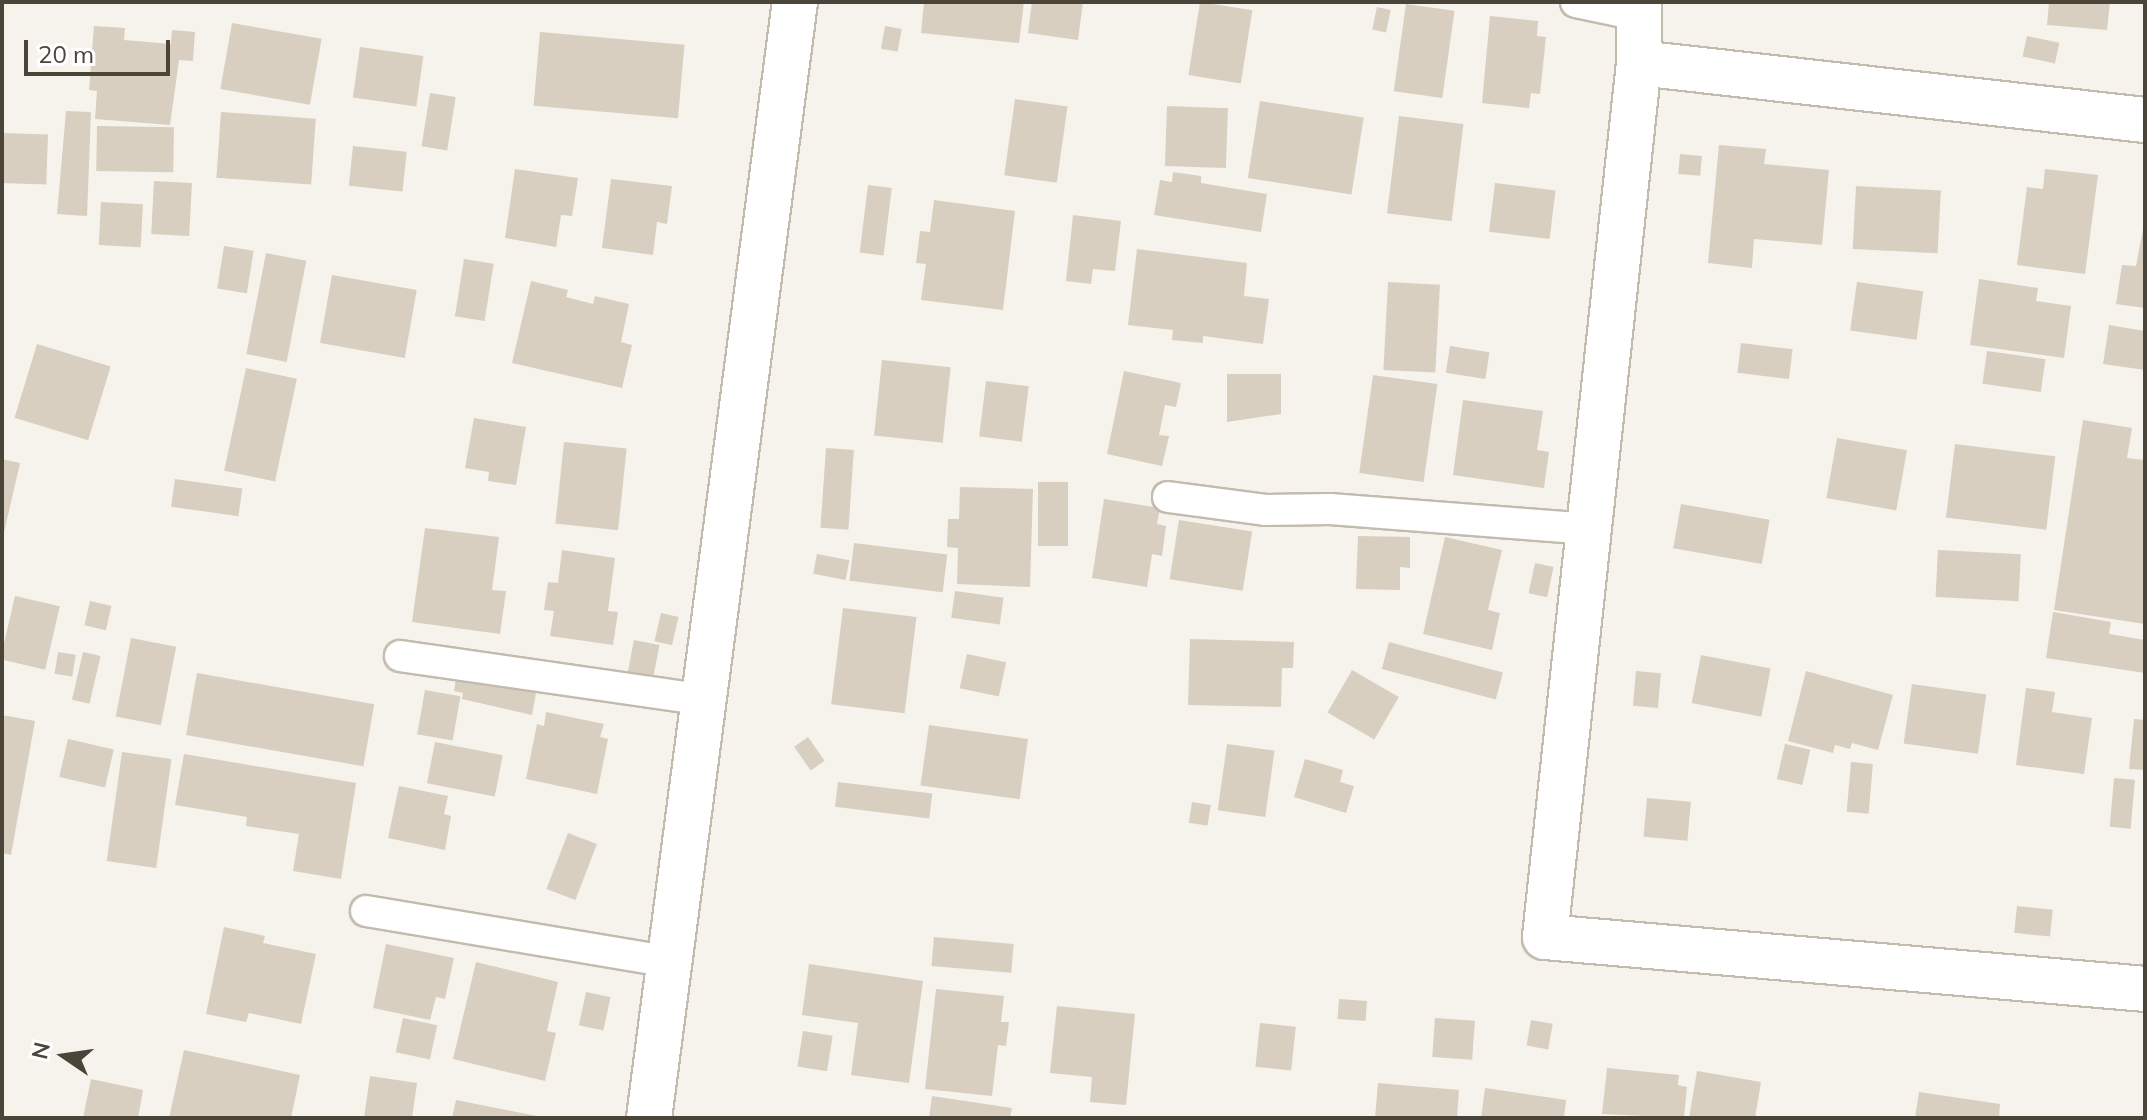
<!DOCTYPE html>
<style>
body{margin:0}
#map{position:relative;width:2147px;height:1120px;overflow:hidden;background:#f6f3ec;font-family:Mulish,sans-serif}
div>[style]{position:absolute}
[style*='--x']{left:calc(var(--x)*1px);top:calc(var(--y)*1px);width:calc(var(--w)*1px);rotate:calc(var(--a)*1deg)}
.building>*{inset:0;background:#d8cfc1;transform-origin:0 0}
.roads{filter:drop-shadow(2px 0 #c2bbae) drop-shadow(-2px 0 #c2bbae) drop-shadow(0 2px #c2bbae) drop-shadow(0 -2px #c2bbae)}
.service>*{height:30px;margin:-15px;padding:0 15px;transform-origin:15px;border-radius:15px;background:#fff}
.minor>*{height:44px;margin:-22px;padding:0 22px;transform-origin:22px;border-radius:22px;background:#fff}
.tertiary>*{height:44px;margin:-22px;padding:0 22px;transform-origin:22px;border-radius:22px;background:#fff}
span{translate:-50% -50%;white-space:nowrap;text-align:center;line-height:1.15;-webkit-text-stroke:6px #fff;paint-order:stroke}
.frame{position:absolute;inset:0;border:4px solid #4b4439;pointer-events:none}
.north{position:absolute;left:24px;top:1016px;width:80px;height:80px;-webkit-text-stroke:6px #fff;paint-order:stroke;rotate:283deg;font-size:22px;font-weight:700;line-height:32px;text-align:center;color:#4b4439}
.north::after{content:'';display:block;margin:auto;width:28px;height:36px;background:#4b4439;clip-path:polygon(50% 0,100% 100%,50% 72%,0 100%)}
.scale{position:absolute;left:24px;top:40px;width:146px;height:36px;box-sizing:border-box;border:4px solid #4b4439;border-top:0;padding-left:10px;font-size:24px;line-height:28px;white-space:nowrap;color:#4b4439;-webkit-text-stroke:6px #fff;paint-order:stroke}
</style>
<div id="map">
<div class="building">
<i style="clip-path:polygon(924px 2px,1024px 2px,1019px 43px,921px 33px)"></i>
<i style="clip-path:polygon(1032px 2px,1083px 2px,1078px 40px,1028px 33px)"></i>
<i style="left:1200px;top:2px;width:53px;height:74px;rotate:9deg"></i>
<i style="clip-path:polygon(2049px 2px,2110px 2px,2107px 30px,2047px 25px)"></i>
<i style="left:1406px;top:4px;width:49px;height:88px;rotate:8deg"></i>
<i style="left:1377px;top:7px;width:14px;height:23px;rotate:12deg"></i>
<i style="clip-path:polygon(1490px 16px,1538px 21px,1537px 36px,1546px 37px,1540px 94px,1531px 93px,1529px 108px,1482px 103px)"></i>
<i style="left:232px;top:23px;width:91px;height:67px;rotate:10deg"></i>
<i style="clip-path:polygon(94px 26px,125px 28px,124px 40px,171px 44px,172px 30px,195px 32px,193px 61px,179px 60px,170px 125px,95px 119px,97px 91px,89px 90px)"></i>
<i style="left:885px;top:26px;width:17px;height:23px;rotate:10deg"></i>
<i style="left:540px;top:32px;width:145px;height:74px;rotate:5deg"></i>
<i style="left:2027px;top:36px;width:33px;height:21px;rotate:12deg"></i>
<i style="left:360px;top:47px;width:64px;height:51px;rotate:8deg"></i>
<i style="left:430px;top:93px;width:26px;height:54px;rotate:9deg"></i>
<i style="left:1015px;top:99px;width:53px;height:77px;rotate:8deg"></i>
<i style="left:1260px;top:101px;width:105px;height:78px;rotate:9deg"></i>
<i style="left:1167px;top:106px;width:61px;height:60px;rotate:2deg"></i>
<i style="clip-path:polygon(66px 111px,91px 112px,87px 216px,57px 214px)"></i>
<i style="left:221px;top:112px;width:95px;height:66px;rotate:4deg"></i>
<i style="left:1399px;top:116px;width:65px;height:98px;rotate:7deg"></i>
<i style="left:97px;top:126px;width:77px;height:45px;rotate:1deg"></i>
<i style="left:2px;top:133px;width:46px;height:50px;rotate:2deg"></i>
<i style="clip-path:polygon(1719px 145px,1766px 149px,1764px 164px,1829px 170px,1822px 245px,1754px 239px,1752px 268px,1708px 263px)"></i>
<i style="left:353px;top:146px;width:54px;height:40px;rotate:6deg"></i>
<i style="left:1680px;top:154px;width:22px;height:20px;rotate:5deg"></i>
<i style="clip-path:polygon(515px 169px,578px 178px,572px 216px,561px 215px,556px 247px,505px 238px)"></i>
<i style="clip-path:polygon(2045px 169px,2098px 175px,2085px 274px,2017px 265px,2027px 187px,2043px 189px)"></i>
<i style="clip-path:polygon(1173px 172px,1201px 176px,1201px 183px,1267px 194px,1261px 232px,1154px 215px,1160px 180px,1172px 182px)"></i>
<i style="clip-path:polygon(611px 179px,672px 186px,667px 224px,657px 222px,653px 255px,602px 248px)"></i>
<i style="left:154px;top:181px;width:38px;height:53px;rotate:3deg"></i>
<i style="left:1495px;top:183px;width:61px;height:49px;rotate:7deg"></i>
<i style="left:868px;top:185px;width:24px;height:68px;rotate:7deg"></i>
<i style="left:1856px;top:186px;width:85px;height:63px;rotate:3deg"></i>
<i style="clip-path:polygon(934px 200px,1015px 211px,1003px 310px,921px 300px,926px 264px,916px 263px,920px 231px,930px 232px)"></i>
<i style="left:101px;top:202px;width:42px;height:43px;rotate:3deg"></i>
<i style="clip-path:polygon(1073px 215px,1121px 221px,1115px 271px,1093px 269px,1091px 284px,1066px 281px)"></i>
<i style="clip-path:polygon(2145px 219px,2145px 308px,2116px 304px,2122px 265px,2136px 266px)"></i>
<i style="left:224px;top:246px;width:30px;height:43px;rotate:9deg"></i>
<i style="clip-path:polygon(1137px 249px,1247px 263px,1244px 296px,1269px 299px,1263px 344px,1203px 336px,1203px 343px,1172px 340px,1173px 330px,1128px 325px)"></i>
<i style="left:266px;top:253px;width:41px;height:103px;rotate:11deg"></i>
<i style="left:464px;top:259px;width:30px;height:58px;rotate:9deg"></i>
<i style="left:332px;top:275px;width:86px;height:69px;rotate:10deg"></i>
<i style="clip-path:polygon(1979px 279px,2038px 288px,2036px 301px,2071px 306px,2064px 358px,1970px 345px)"></i>
<i style="clip-path:polygon(531px 281px,568px 290px,566px 297px,593px 304px,595px 296px,629px 304px,621px 342px,632px 345px,622px 388px,512px 363px)"></i>
<i style="left:1388px;top:282px;width:52px;height:88px;rotate:3deg"></i>
<i style="left:1857px;top:282px;width:67px;height:49px;rotate:8deg"></i>
<i style="clip-path:polygon(2109px 325px,2145px 331px,2145px 370px,2103px 364px)"></i>
<i style="left:1741px;top:343px;width:52px;height:30px;rotate:7deg"></i>
<i style="left:37px;top:344px;width:77px;height:77px;rotate:17deg"></i>
<i style="left:1450px;top:346px;width:40px;height:27px;rotate:9deg"></i>
<i style="left:1987px;top:351px;width:59px;height:33px;rotate:8deg"></i>
<i style="left:882px;top:360px;width:69px;height:76px;rotate:6deg"></i>
<i style="left:246px;top:368px;width:52px;height:105px;rotate:12deg"></i>
<i style="clip-path:polygon(1124px 371px,1181px 383px,1176px 407px,1165px 405px,1159px 435px,1169px 436px,1162px 466px,1107px 454px)"></i>
<i style="clip-path:polygon(1227px 374px,1281px 374px,1281px 414px,1227px 422px)"></i>
<i style="left:1373px;top:375px;width:65px;height:99px;rotate:8deg"></i>
<i style="left:986px;top:381px;width:43px;height:56px;rotate:7deg"></i>
<i style="clip-path:polygon(1463px 400px,1543px 411px,1537px 450px,1549px 452px,1544px 488px,1453px 475px)"></i>
<i style="clip-path:polygon(474px 418px,526px 427px,516px 485px,488px 481px,489px 472px,465px 468px)"></i>
<i style="clip-path:polygon(2083px 420px,2132px 428px,2127px 458px,2145px 460px,2145px 624px,2054px 610px)"></i>
<i style="left:1837px;top:438px;width:71px;height:61px;rotate:10deg"></i>
<i style="left:564px;top:442px;width:63px;height:82px;rotate:6deg"></i>
<i style="left:1955px;top:444px;width:101px;height:74px;rotate:7deg"></i>
<i style="left:826px;top:448px;width:28px;height:80px;rotate:4deg"></i>
<i style="clip-path:polygon(2px 459px,20px 463px,3px 537px,2px 537px)"></i>
<i style="left:175px;top:479px;width:68px;height:28px;rotate:8deg"></i>
<i style="left:1038px;top:482px;width:30px;height:64px"></i>
<i style="clip-path:polygon(960px 487px,1033px 489px,1030px 587px,957px 584px,958px 548px,947px 547px,948px 519px,959px 519px)"></i>
<i style="clip-path:polygon(1104px 499px,1160px 508px,1157px 524px,1166px 526px,1162px 556px,1152px 554px,1147px 587px,1092px 578px)"></i>
<i style="left:1681px;top:504px;width:90px;height:45px;rotate:10deg"></i>
<i style="left:1179px;top:520px;width:74px;height:60px;rotate:9deg"></i>
<i style="clip-path:polygon(425px 528px,499px 537px,492px 590px,506px 591px,500px 634px,412px 622px)"></i>
<i style="clip-path:polygon(1358px 536px,1410px 537px,1410px 568px,1400px 567px,1400px 590px,1356px 589px)"></i>
<i style="clip-path:polygon(1445px 537px,1502px 550px,1488px 610px,1500px 613px,1492px 650px,1423px 634px)"></i>
<i style="left:854px;top:543px;width:94px;height:38px;rotate:7deg"></i>
<i style="clip-path:polygon(562px 550px,615px 558px,608px 611px,618px 612px,613px 645px,550px 636px,554px 611px,544px 610px,548px 582px,558px 583px)"></i>
<i style="left:1938px;top:550px;width:83px;height:47px;rotate:3deg"></i>
<i style="left:817px;top:554px;width:33px;height:20px;rotate:11deg"></i>
<i style="left:1535px;top:563px;width:19px;height:31px;rotate:12deg"></i>
<i style="left:955px;top:591px;width:49px;height:27px;rotate:8deg"></i>
<i style="left:15px;top:596px;width:46px;height:65px;rotate:13deg"></i>
<i style="left:90px;top:601px;width:22px;height:25px;rotate:13deg"></i>
<i style="left:843px;top:608px;width:74px;height:97px;rotate:7deg"></i>
<i style="clip-path:polygon(2053px 612px,2111px 622px,2109px 634px,2145px 640px,2145px 673px,2046px 658px)"></i>
<i style="left:661px;top:613px;width:18px;height:29px;rotate:13deg"></i>
<i style="left:131px;top:638px;width:46px;height:80px;rotate:11deg"></i>
<i style="clip-path:polygon(1190px 639px,1294px 642px,1293px 668px,1282px 668px,1281px 707px,1188px 705px)"></i>
<i style="left:634px;top:640px;width:26px;height:37px;rotate:11deg"></i>
<i style="left:1389px;top:642px;width:118px;height:28px;rotate:15deg"></i>
<i style="left:58px;top:652px;width:18px;height:22px;rotate:9deg"></i>
<i style="left:83px;top:652px;width:18px;height:49px;rotate:13deg"></i>
<i style="left:967px;top:654px;width:40px;height:35px;rotate:12deg"></i>
<i style="left:1701px;top:655px;width:71px;height:49px;rotate:11deg"></i>
<i style="left:1352px;top:670px;width:54px;height:49px;rotate:30deg"></i>
<i style="left:1636px;top:671px;width:25px;height:35px;rotate:5deg"></i>
<i style="clip-path:polygon(1806px 671px,1893px 695px,1878px 750px,1852px 743px,1850px 749px,1835px 745px,1833px 753px,1788px 741px)"></i>
<i style="left:197px;top:673px;width:180px;height:63px;rotate:10deg"></i>
<i style="clip-path:polygon(456px 679px,536px 693px,532px 715px,462px 699px,463px 693px,454px 691px)"></i>
<i style="left:1912px;top:684px;width:75px;height:60px;rotate:8deg"></i>
<i style="clip-path:polygon(2026px 688px,2055px 692px,2052px 712px,2092px 718px,2084px 774px,2016px 765px)"></i>
<i style="left:425px;top:690px;width:36px;height:45px;rotate:10deg"></i>
<i style="clip-path:polygon(546px 712px,604px 724px,600px 737px,608px 739px,597px 794px,526px 779px,537px 724px,544px 726px)"></i>
<i style="clip-path:polygon(2px 715px,35px 721px,11px 855px,2px 853px)"></i>
<i style="clip-path:polygon(2134px 719px,2145px 720px,2145px 770px,2129px 769px)"></i>
<i style="left:929px;top:725px;width:100px;height:61px;rotate:8deg"></i>
<i style="left:808px;top:737px;width:29px;height:17px;rotate:55deg"></i>
<i style="left:68px;top:739px;width:47px;height:39px;rotate:13deg"></i>
<i style="left:435px;top:742px;width:69px;height:42px;rotate:11deg"></i>
<i style="left:1227px;top:744px;width:48px;height:67px;rotate:8deg"></i>
<i style="left:1785px;top:744px;width:26px;height:36px;rotate:13deg"></i>
<i style="left:122px;top:752px;width:50px;height:110px;rotate:8deg"></i>
<i style="clip-path:polygon(184px 754px,356px 783px,341px 879px,293px 871px,299px 834px,246px 826px,247px 817px,175px 805px)"></i>
<i style="clip-path:polygon(1305px 759px,1343px 770px,1340px 782px,1354px 786px,1346px 813px,1294px 797px)"></i>
<i style="left:1851px;top:762px;width:22px;height:50px;rotate:5deg"></i>
<i style="left:2114px;top:778px;width:21px;height:49px;rotate:5deg"></i>
<i style="left:838px;top:782px;width:95px;height:25px;rotate:7deg"></i>
<i style="clip-path:polygon(399px 786px,448px 796px,444px 814px,451px 816px,445px 850px,388px 838px)"></i>
<i style="left:1647px;top:798px;width:44px;height:39px;rotate:5deg"></i>
<i style="left:1192px;top:802px;width:19px;height:21px;rotate:9deg"></i>
<i style="left:568px;top:833px;width:31px;height:60px;rotate:21deg"></i>
<i style="left:2017px;top:906px;width:36px;height:27px;rotate:6deg"></i>
<i style="clip-path:polygon(224px 927px,265px 936px,263px 943px,316px 954px,301px 1024px,249px 1013px,246px 1022px,206px 1014px)"></i>
<i style="left:934px;top:937px;width:80px;height:29px;rotate:5deg"></i>
<i style="clip-path:polygon(386px 944px,454px 958px,445px 999px,436px 997px,430px 1020px,373px 1008px)"></i>
<i style="clip-path:polygon(476px 962px,558px 982px,547px 1031px,556px 1033px,545px 1081px,453px 1059px)"></i>
<i style="clip-path:polygon(809px 964px,923px 981px,909px 1083px,851px 1075px,858px 1023px,802px 1015px)"></i>
<i style="clip-path:polygon(936px 989px,1004px 996px,1001px 1022px,1009px 1022px,1006px 1046px,998px 1045px,992px 1096px,925px 1089px)"></i>
<i style="left:586px;top:992px;width:25px;height:34px;rotate:12deg"></i>
<i style="left:1339px;top:999px;width:28px;height:20px;rotate:4deg"></i>
<i style="clip-path:polygon(1057px 1006px,1135px 1014px,1126px 1105px,1090px 1102px,1092px 1077px,1050px 1073px)"></i>
<i style="left:403px;top:1018px;width:35px;height:35px;rotate:12deg"></i>
<i style="left:1435px;top:1018px;width:40px;height:39px;rotate:4deg"></i>
<i style="left:1531px;top:1020px;width:22px;height:26px;rotate:10deg"></i>
<i style="left:1260px;top:1023px;width:36px;height:44px;rotate:6deg"></i>
<i style="left:803px;top:1031px;width:30px;height:36px;rotate:9deg"></i>
<i style="clip-path:polygon(184px 1050px,300px 1075px,291px 1118px,169px 1118px)"></i>
<i style="clip-path:polygon(1607px 1068px,1679px 1075px,1678px 1085px,1687px 1087px,1684px 1118px,1602px 1114px)"></i>
<i style="clip-path:polygon(1697px 1071px,1761px 1082px,1755px 1118px,1689px 1118px)"></i>
<i style="clip-path:polygon(370px 1076px,417px 1083px,412px 1118px,364px 1118px)"></i>
<i style="clip-path:polygon(91px 1079px,143px 1090px,138px 1118px,83px 1118px)"></i>
<i style="clip-path:polygon(1378px 1083px,1459px 1090px,1457px 1118px,1375px 1118px)"></i>
<i style="clip-path:polygon(1485px 1088px,1566px 1100px,1564px 1118px,1481px 1118px)"></i>
<i style="clip-path:polygon(1919px 1092px,2000px 1104px,1999px 1118px,1915px 1118px)"></i>
<i style="clip-path:polygon(932px 1096px,1012px 1108px,1010px 1118px,929px 1118px)"></i>
<i style="clip-path:polygon(456px 1100px,542px 1117px,541px 1118px,452px 1118px)"></i>
</div>
<div class="roads">
<div class="service">
<i style="--x:1576;--y:2;--w:62;--a:12"></i>
<i style="--x:1168;--y:497;--w:98;--a:7.6"></i>
<i style="--x:1265;--y:510;--w:65;--a:-0.9"></i>
<i style="--x:1330;--y:509;--w:261;--a:4.4"></i>
<i style="--x:400;--y:656;--w:309;--a:8.2"></i>
<i style="--x:366;--y:911;--w:310;--a:9.5"></i>
</div>
<div class="minor">
<i style="--x:1639;--y:2;--w:61;--a:90"></i>
<i style="--x:1639;--y:63;--w:879;--a:96.14"></i>
<i style="--x:1545;--y:937;--w:602;--a:4.95"></i>
<i style="--x:1639;--y:63;--w:509;--a:6.43"></i>
</div>
<div class="tertiary">
<i style="--x:649;--y:1118;--w:1126;--a:-82.55"></i>
</div>
</div>
<div class="frame"></div>
<div class="north">N</div>
<div class="scale">20 m</div>
</div>
